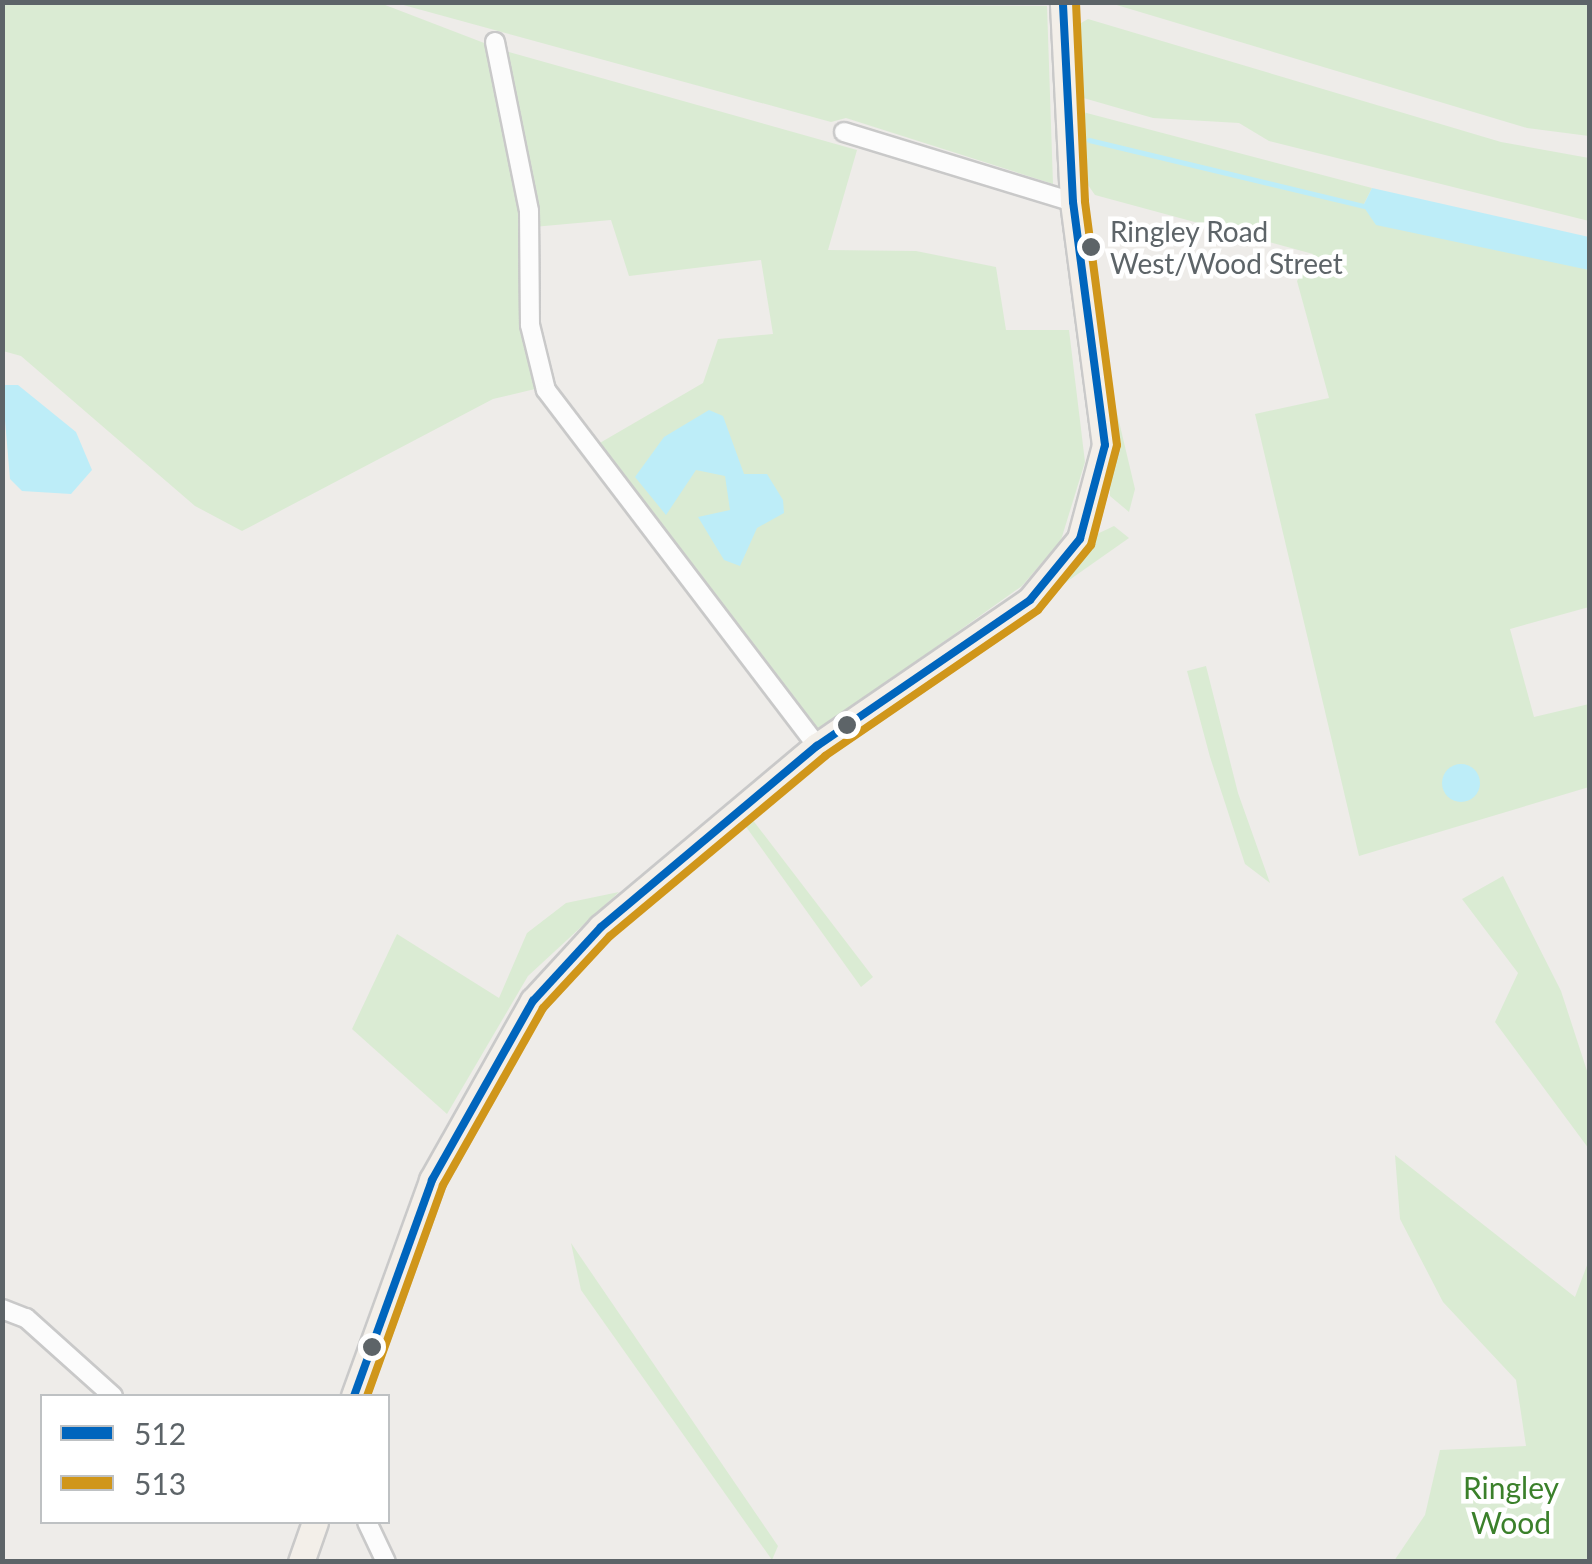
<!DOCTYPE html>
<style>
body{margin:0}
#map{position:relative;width:1592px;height:1564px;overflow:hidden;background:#eeece9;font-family:Lato,sans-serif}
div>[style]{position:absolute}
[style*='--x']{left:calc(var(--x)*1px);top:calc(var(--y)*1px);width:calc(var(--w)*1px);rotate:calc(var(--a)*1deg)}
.green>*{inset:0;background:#daebd3}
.water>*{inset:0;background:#bdedf8}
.round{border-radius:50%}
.stream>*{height:5px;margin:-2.5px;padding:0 2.5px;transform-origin:2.5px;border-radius:2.5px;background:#bdedf8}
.roads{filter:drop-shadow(2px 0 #c9c9c9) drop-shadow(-2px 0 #c9c9c9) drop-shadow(0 2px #c9c9c9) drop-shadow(0 -2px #c9c9c9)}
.street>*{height:18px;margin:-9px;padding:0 9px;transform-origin:9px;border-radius:9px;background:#fcfcfc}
.primary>*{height:25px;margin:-12.5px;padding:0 12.5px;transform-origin:12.5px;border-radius:12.5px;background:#f3efe9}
.bus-1>*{height:8px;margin:-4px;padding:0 4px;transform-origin:4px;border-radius:4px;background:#0065bd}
.bus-2>*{height:8px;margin:-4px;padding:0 4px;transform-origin:4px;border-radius:4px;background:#d0961a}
.dots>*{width:28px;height:28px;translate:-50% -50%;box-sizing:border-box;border:5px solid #fff;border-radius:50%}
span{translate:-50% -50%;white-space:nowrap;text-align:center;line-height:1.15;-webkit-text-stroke:9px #fff;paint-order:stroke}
.bus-label{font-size:28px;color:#5d6468}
.left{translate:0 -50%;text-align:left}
.park-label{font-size:30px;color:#3b802b}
.frame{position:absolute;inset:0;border:5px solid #5d6468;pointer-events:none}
.legend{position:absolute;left:40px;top:1394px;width:350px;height:130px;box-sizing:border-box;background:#fff;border:2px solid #bec1c3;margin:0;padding:12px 18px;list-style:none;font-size:30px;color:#5d6468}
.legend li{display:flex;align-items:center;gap:20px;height:50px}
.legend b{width:50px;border:2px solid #bec1c3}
</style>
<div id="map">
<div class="green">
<i style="clip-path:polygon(2px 3px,380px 3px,505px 51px,857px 150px,828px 250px,916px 251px,996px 267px,1006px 330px,1069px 330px,1085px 462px,1061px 540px,1022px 586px,814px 734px,598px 444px,703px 383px,718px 339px,773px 334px,761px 260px,629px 276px,611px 220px,522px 228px,522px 333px,535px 389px,493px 399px,242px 531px,195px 506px,21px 356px,3px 351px)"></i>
<i style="clip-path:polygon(396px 3px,1047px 6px,1053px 184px,846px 118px,831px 122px)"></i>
<i style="clip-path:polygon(1110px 3px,1589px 3px,1589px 136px,1527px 128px)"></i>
<i style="clip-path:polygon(1088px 19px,1501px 142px,1589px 158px,1589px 221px,1269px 141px,1239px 123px,1153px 118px,1080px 97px,1074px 27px)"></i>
<i style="clip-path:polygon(1079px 111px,1372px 188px,1363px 206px,1589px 270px,1589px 607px,1510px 629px,1534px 717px,1589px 704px,1589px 787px,1359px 856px,1255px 414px,1329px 398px,1297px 281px,1313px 254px,1095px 195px,1083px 178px)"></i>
<i style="clip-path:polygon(1108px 375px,1135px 489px,1129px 512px,1110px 496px)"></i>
<i style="clip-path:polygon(1114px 526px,1129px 538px,1055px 590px,1097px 534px)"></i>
<i style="clip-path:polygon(1206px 666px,1238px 793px,1270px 883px,1245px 864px,1210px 757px,1187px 671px)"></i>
<i style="clip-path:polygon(752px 819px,873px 977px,861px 987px,744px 824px)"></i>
<i style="clip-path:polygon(1503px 876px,1561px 991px,1589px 1077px,1589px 1149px,1495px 1022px,1518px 973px,1462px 899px)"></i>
<i style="clip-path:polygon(619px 892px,528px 976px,447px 1114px,352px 1029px,397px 934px,499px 998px,527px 933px,566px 903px)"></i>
<i style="clip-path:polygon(1395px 1155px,1575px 1297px,1589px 1260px,1589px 1561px,1394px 1561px,1425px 1515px,1440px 1450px,1526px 1446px,1516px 1380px,1443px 1302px,1400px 1219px)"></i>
<i style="clip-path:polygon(571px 1243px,778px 1546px,772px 1560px,581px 1290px)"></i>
</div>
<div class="water">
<i style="clip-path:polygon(1372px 188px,1589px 237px,1589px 270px,1376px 225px,1363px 206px)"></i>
<i style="clip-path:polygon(2px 385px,18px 385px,76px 432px,92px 470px,71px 494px,22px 491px,10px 479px)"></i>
<i style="clip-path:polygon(709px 410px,723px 416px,744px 474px,767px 474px,783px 500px,784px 513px,757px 528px,740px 566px,724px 560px,698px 517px,730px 510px,725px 476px,696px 470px,666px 515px,635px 477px,664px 437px)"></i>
<i class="round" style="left:1442px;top:764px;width:38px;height:38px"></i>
</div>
<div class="stream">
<i style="--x:1089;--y:140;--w:282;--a:13.5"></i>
</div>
<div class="roads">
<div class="street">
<i style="--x:495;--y:42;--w:172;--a:78.6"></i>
<i style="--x:529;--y:211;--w:114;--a:89.5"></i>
<i style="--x:530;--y:325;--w:67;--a:76.2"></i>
<i style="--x:546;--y:390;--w:447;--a:52.7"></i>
<i style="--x:844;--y:132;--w:239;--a:17"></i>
<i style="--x:2;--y:1309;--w:26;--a:21"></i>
<i style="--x:26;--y:1318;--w:117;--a:41.9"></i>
<i style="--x:367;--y:1522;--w:44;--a:64.6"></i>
</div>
<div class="primary">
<i style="--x:354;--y:1396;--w:230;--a:-70.1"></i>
<i style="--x:432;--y:1180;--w:206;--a:-60.6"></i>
<i style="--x:533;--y:1001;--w:100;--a:-47.4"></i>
<i style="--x:601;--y:927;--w:282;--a:-40"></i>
<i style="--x:817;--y:746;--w:258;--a:-34.4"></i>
<i style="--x:1030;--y:600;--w:79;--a:-50.7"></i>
<i style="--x:1080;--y:539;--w:97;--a:-75.1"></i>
<i style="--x:1105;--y:445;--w:245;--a:-97.5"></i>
<i style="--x:1073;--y:202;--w:200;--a:-92.9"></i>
<i style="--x:301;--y:1562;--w:42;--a:-70.7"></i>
</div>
</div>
<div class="bus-1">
<i style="--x:354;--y:1396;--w:230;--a:-70.1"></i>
<i style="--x:432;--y:1180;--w:206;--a:-60.6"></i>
<i style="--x:533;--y:1001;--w:100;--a:-47.4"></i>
<i style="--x:601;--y:927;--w:282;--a:-40"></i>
<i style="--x:817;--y:746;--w:258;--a:-34.4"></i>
<i style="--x:1030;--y:600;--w:79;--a:-50.7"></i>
<i style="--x:1080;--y:539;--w:97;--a:-75.1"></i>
<i style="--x:1105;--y:445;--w:245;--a:-97.5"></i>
<i style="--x:1073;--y:202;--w:200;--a:-92.9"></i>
</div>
<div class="bus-2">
<i style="--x:367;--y:1396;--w:224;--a:-70.2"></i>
<i style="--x:443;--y:1185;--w:203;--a:-60.5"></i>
<i style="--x:543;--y:1008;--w:98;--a:-47.1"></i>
<i style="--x:610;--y:936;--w:280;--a:-39.9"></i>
<i style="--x:825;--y:756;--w:258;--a:-34.4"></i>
<i style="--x:1038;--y:610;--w:84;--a:-50.8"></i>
<i style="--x:1091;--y:545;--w:103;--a:-75.4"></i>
<i style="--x:1117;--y:445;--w:246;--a:-97.5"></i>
<i style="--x:1085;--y:201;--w:199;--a:-92.6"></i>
</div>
<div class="dots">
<i style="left:1091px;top:247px;background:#5d6468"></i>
<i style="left:847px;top:725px;background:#5d6468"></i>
<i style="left:372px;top:1347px;background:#5d6468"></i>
</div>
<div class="bus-label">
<span class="left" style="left:1110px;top:247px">Ringley Road<br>West/Wood Street</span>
</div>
<div class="park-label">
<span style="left:1511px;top:1504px">Ringley<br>Wood</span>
</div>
<div class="frame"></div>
<ul class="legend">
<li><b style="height:12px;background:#0065bd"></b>512</li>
<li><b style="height:12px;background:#d0961a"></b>513</li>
</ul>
</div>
